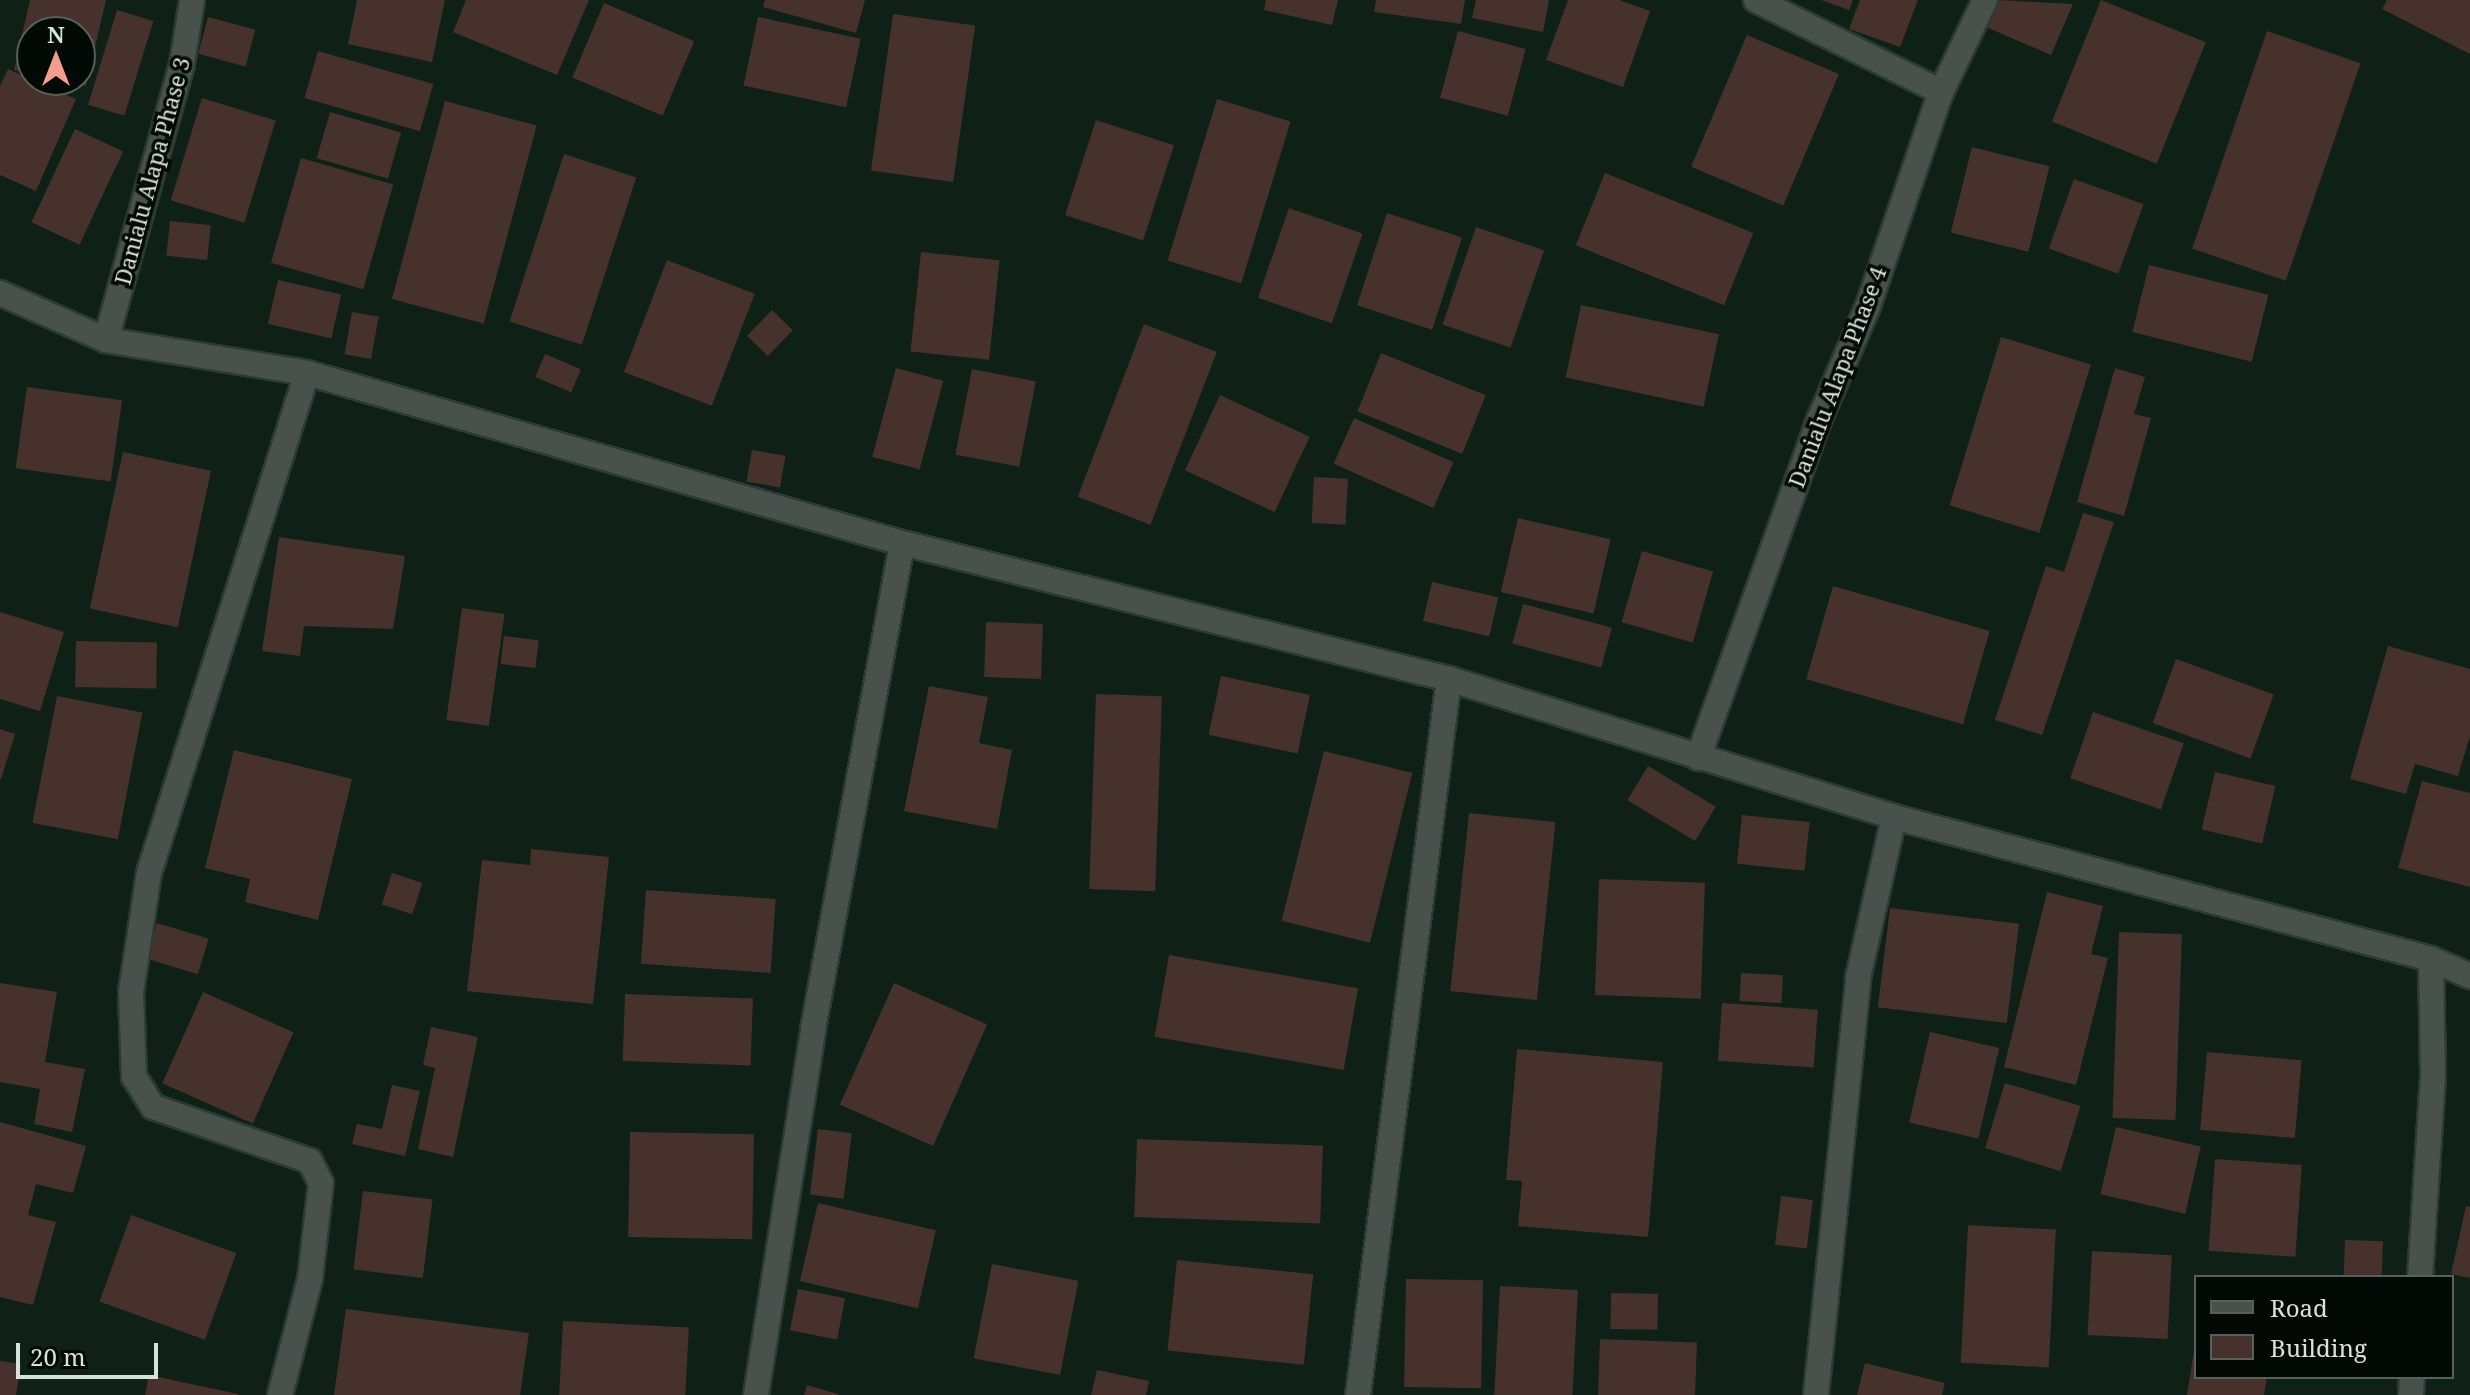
<!DOCTYPE html>
<style>
body{margin:0}
#map{position:relative;width:2470px;height:1395px;overflow:hidden;background:#0f2117;font-family:"Noto Serif",serif}
div>[style]{position:absolute}
[style*='--x']{left:calc(var(--x)*1px);top:calc(var(--y)*1px);width:calc(var(--w)*1px);rotate:calc(var(--a)*1deg)}
.building>*{inset:0;background:#46312d;transform-origin:0 0}
.roads{filter:drop-shadow(2px 0 #2b3c32) drop-shadow(-2px 0 #2b3c32) drop-shadow(0 2px #2b3c32) drop-shadow(0 -2px #2b3c32)}
.street>*{height:24px;margin:-12px;padding:0 12px;transform-origin:12px;border-radius:12px;background:#49514c}
span{translate:-50% -50%;white-space:nowrap;text-align:center;line-height:1.15;-webkit-text-stroke:7px #030905;paint-order:stroke}
.street-label{font-size:22px;color:#d6e2da}
.legend{position:absolute;left:2194px;top:1275px;width:260px;height:104px;box-sizing:border-box;background:#030905;border:2px solid #57605a;margin:0;padding:10px 14px;list-style:none;font-size:24px;color:#d6e2da}
.legend li{display:flex;align-items:center;gap:16px;height:40px}
.legend b{width:40px;border:2px solid #57605a}
.north{position:absolute;left:16px;top:16px;width:80px;height:80px;box-sizing:border-box;background:#030905;border:2px solid #57605a;border-radius:50%;rotate:0deg;font-size:22px;font-weight:700;line-height:32px;text-align:center;color:#d6e2da}
.north::after{content:'';display:block;margin:auto;width:28px;height:36px;background:#f49d8c;clip-path:polygon(50% 0,100% 100%,50% 72%,0 100%)}
.scale{position:absolute;left:16px;top:1343px;width:142px;height:36px;box-sizing:border-box;border:4px solid #d6e2da;border-top:0;padding-left:10px;font-size:24px;line-height:28px;white-space:nowrap;color:#d6e2da;-webkit-text-stroke:6px #030905;paint-order:stroke}
</style>
<div id="map">
<div class="building">
<i style="clip-path:polygon(30px 0,106px 0,86px 86px,64px 81px,80px 80px,80px 32px,32px 32px,32px 74px,14px 70px)"></i>
<i style="clip-path:polygon(357px 0,445px 0,432px 62px,348px 44px)"></i>
<i style="clip-path:polygon(466px 0,589px 0,557px 75px,453px 32px)"></i>
<i style="clip-path:polygon(765px 0,865px 0,856px 33px,763px 7px)"></i>
<i style="clip-path:polygon(1266px 0,1338px 0,1332px 25px,1264px 10px)"></i>
<i style="clip-path:polygon(1376px 0,1465px 0,1461px 24px,1374px 12px)"></i>
<i style="clip-path:polygon(1476px 0,1549px 0,1543px 32px,1472px 18px)"></i>
<i style="clip-path:polygon(1568px 0,1619px 0,1650px 11px,1623px 87px,1546px 60px)"></i>
<i style="clip-path:polygon(1821px 0,1853px 0,1849px 10px)"></i>
<i style="clip-path:polygon(1860px 0,1918px 0,1900px 47px,1849px 29px)"></i>
<i style="clip-path:polygon(1998px 0,2073px 4px,2051px 55px,1986px 27px)"></i>
<i style="left:2101px;top:0;width:113px;height:131px;rotate:22deg"></i>
<i style="clip-path:polygon(2387px 0,2470px 0,2470px 54px,2382px 9px)"></i>
<i style="left:604px;top:3px;width:98px;height:81px;rotate:23deg"></i>
<i style="left:117px;top:10px;width:38px;height:99px;rotate:17deg"></i>
<i style="left:893px;top:14px;width:83px;height:158px;rotate:8deg"></i>
<i style="left:208px;top:17px;width:49px;height:38px;rotate:15deg"></i>
<i style="left:758px;top:17px;width:105px;height:70px;rotate:12deg"></i>
<i style="left:1458px;top:31px;width:70px;height:69px;rotate:15deg"></i>
<i style="left:2267px;top:31px;width:99px;height:230px;rotate:19deg"></i>
<i style="left:1747px;top:35px;width:100px;height:143px;rotate:23deg"></i>
<i style="left:318px;top:51px;width:120px;height:49px;rotate:16deg"></i>
<i style="clip-path:polygon(8px 69px,76px 99px,36px 191px,0 175px,0 86px)"></i>
<i style="left:202px;top:98px;width:77px;height:107px;rotate:17deg"></i>
<i style="left:1217px;top:99px;width:77px;height:169px;rotate:17deg"></i>
<i style="left:445px;top:101px;width:95px;height:205px;rotate:15deg"></i>
<i style="left:330px;top:112px;width:74px;height:48px;rotate:16deg"></i>
<i style="left:1096px;top:120px;width:82px;height:100px;rotate:18deg"></i>
<i style="left:75px;top:129px;width:53px;height:103px;rotate:25deg"></i>
<i style="left:1972px;top:147px;width:80px;height:88px;rotate:14deg"></i>
<i style="left:564px;top:154px;width:76px;height:176px;rotate:18deg"></i>
<i style="left:301px;top:158px;width:96px;height:109px;rotate:16deg"></i>
<i style="left:1605px;top:173px;width:160px;height:78px;rotate:22deg"></i>
<i style="left:2074px;top:179px;width:74px;height:74px;rotate:20deg"></i>
<i style="left:1289px;top:208px;width:78px;height:95px;rotate:19deg"></i>
<i style="left:1387px;top:213px;width:79px;height:97px;rotate:18deg"></i>
<i style="left:170px;top:221px;width:41px;height:35px;rotate:6deg"></i>
<i style="left:1476px;top:227px;width:72px;height:103px;rotate:19deg"></i>
<i style="left:921px;top:252px;width:79px;height:100px;rotate:6deg"></i>
<i style="left:667px;top:260px;width:94px;height:120px;rotate:21deg"></i>
<i style="left:2149px;top:265px;width:123px;height:69px;rotate:14deg"></i>
<i style="left:278px;top:280px;width:65px;height:45px;rotate:13deg"></i>
<i style="left:1581px;top:305px;width:141px;height:74px;rotate:12deg"></i>
<i style="left:772px;top:310px;width:29px;height:36px;rotate:44deg"></i>
<i style="left:352px;top:312px;width:27px;height:43px;rotate:10deg"></i>
<i style="left:1144px;top:324px;width:78px;height:185px;rotate:21deg"></i>
<i style="left:2001px;top:337px;width:94px;height:176px;rotate:17deg"></i>
<i style="left:1381px;top:353px;width:113px;height:63px;rotate:22deg"></i>
<i style="left:545px;top:354px;width:39px;height:25px;rotate:23deg"></i>
<i style="left:896px;top:368px;width:49px;height:92px;rotate:15deg"></i>
<i style="clip-path:polygon(2115px 368px,2145px 377px,2134px 414px,2151px 418px,2124px 516px,2077px 502px)"></i>
<i style="left:972px;top:369px;width:65px;height:87px;rotate:11deg"></i>
<i style="left:27px;top:387px;width:96px;height:82px;rotate:8deg"></i>
<i style="left:1220px;top:395px;width:99px;height:83px;rotate:25deg"></i>
<i style="left:1354px;top:418px;width:109px;height:50px;rotate:24deg"></i>
<i style="left:752px;top:450px;width:34px;height:32px;rotate:10deg"></i>
<i style="left:123px;top:452px;width:90px;height:160px;rotate:12deg"></i>
<i style="left:1314px;top:477px;width:34px;height:46px;rotate:3deg"></i>
<i style="clip-path:polygon(2083px 513px,2114px 522px,2042px 735px,1995px 720px,2046px 566px,2064px 572px)"></i>
<i style="left:1518px;top:518px;width:95px;height:76px;rotate:13deg"></i>
<i style="clip-path:polygon(279px 537px,405px 556px,393px 629px,304px 626px,300px 656px,262px 651px)"></i>
<i style="left:1642px;top:551px;width:74px;height:74px;rotate:16deg"></i>
<i style="left:1432px;top:582px;width:68px;height:40px;rotate:13deg"></i>
<i style="left:1833px;top:586px;width:163px;height:97px;rotate:16deg"></i>
<i style="left:1523px;top:604px;width:92px;height:41px;rotate:15deg"></i>
<i style="left:462px;top:608px;width:43px;height:113px;rotate:8deg"></i>
<i style="clip-path:polygon(0 612px,64px 632px,40px 711px,0 699px)"></i>
<i style="left:986px;top:622px;width:57px;height:55px;rotate:2deg"></i>
<i style="left:504px;top:636px;width:35px;height:28px;rotate:7deg"></i>
<i style="left:76px;top:641px;width:81px;height:46px;rotate:1deg"></i>
<i style="clip-path:polygon(2388px 646px,2470px 669px,2470px 736px,2458px 776px,2415px 764px,2406px 794px,2350px 779px)"></i>
<i style="left:2176px;top:659px;width:104px;height:68px;rotate:20deg"></i>
<i style="left:1221px;top:676px;width:91px;height:60px;rotate:12deg"></i>
<i style="clip-path:polygon(929px 686px,988px 697px,979px 743px,1012px 750px,997px 829px,904px 811px)"></i>
<i style="left:1096px;top:694px;width:66px;height:195px;rotate:2deg"></i>
<i style="left:57px;top:696px;width:87px;height:129px;rotate:11deg"></i>
<i style="left:2093px;top:712px;width:96px;height:70px;rotate:19deg"></i>
<i style="clip-path:polygon(0 729px,15px 734px,1px 779px,0 779px)"></i>
<i style="clip-path:polygon(234px 750px,352px 779px,318px 920px,245px 902px,250px 879px,205px 868px)"></i>
<i style="left:1324px;top:751px;width:91px;height:175px;rotate:14deg"></i>
<i style="left:1648px;top:766px;width:79px;height:40px;rotate:31deg"></i>
<i style="left:2215px;top:772px;width:62px;height:59px;rotate:13deg"></i>
<i style="clip-path:polygon(2422px 781px,2470px 793px,2470px 887px,2398px 868px)"></i>
<i style="left:1469px;top:813px;width:87px;height:179px;rotate:6deg"></i>
<i style="left:1742px;top:815px;width:68px;height:49px;rotate:6deg"></i>
<i style="clip-path:polygon(531px 849px,609px 857px,593px 1004px,467px 991px,482px 860px,530px 865px)"></i>
<i style="left:392px;top:873px;width:32px;height:33px;rotate:18deg"></i>
<i style="left:1599px;top:879px;width:106px;height:116px;rotate:2deg"></i>
<i style="left:646px;top:890px;width:130px;height:74px;rotate:4deg"></i>
<i style="clip-path:polygon(2047px 892px,2103px 906px,2091px 954px,2108px 958px,2076px 1085px,2004px 1067px)"></i>
<i style="left:1890px;top:908px;width:130px;height:100px;rotate:7deg"></i>
<i style="left:157px;top:923px;width:54px;height:37px;rotate:17deg"></i>
<i style="left:2119px;top:932px;width:63px;height:186px;rotate:2deg"></i>
<i style="left:1169px;top:955px;width:192px;height:83px;rotate:10deg"></i>
<i style="left:1741px;top:973px;width:42px;height:28px;rotate:3deg"></i>
<i style="clip-path:polygon(0 983px,57px 992px,45px 1062px,85px 1069px,72px 1132px,34px 1124px,40px 1089px,0 1082px)"></i>
<i style="left:894px;top:983px;width:102px;height:133px;rotate:24deg"></i>
<i style="left:203px;top:992px;width:99px;height:100px;rotate:24deg"></i>
<i style="left:625px;top:994px;width:128px;height:67px;rotate:2deg"></i>
<i style="left:1722px;top:1003px;width:96px;height:58px;rotate:4deg"></i>
<i style="clip-path:polygon(431px 1027px,478px 1037px,453px 1157px,418px 1149px,435px 1068px,423px 1065px)"></i>
<i style="left:1930px;top:1032px;width:71px;height:93px;rotate:13deg"></i>
<i style="clip-path:polygon(1517px 1049px,1663px 1062px,1648px 1237px,1518px 1226px,1522px 1181px,1506px 1180px)"></i>
<i style="left:2207px;top:1052px;width:95px;height:78px;rotate:5deg"></i>
<i style="left:2005px;top:1083px;width:79px;height:68px;rotate:17deg"></i>
<i style="clip-path:polygon(392px 1085px,420px 1091px,405px 1156px,352px 1144px,357px 1124px,382px 1129px)"></i>
<i style="clip-path:polygon(0 1122px,86px 1146px,73px 1193px,36px 1184px,28px 1215px,56px 1222px,33px 1305px,0 1297px)"></i>
<i style="left:2116px;top:1127px;width:87px;height:69px;rotate:13deg"></i>
<i style="left:818px;top:1129px;width:34px;height:66px;rotate:7deg"></i>
<i style="left:630px;top:1132px;width:124px;height:105px;rotate:1deg"></i>
<i style="left:1137px;top:1139px;width:186px;height:78px;rotate:2deg"></i>
<i style="left:2215px;top:1159px;width:87px;height:92px;rotate:4deg"></i>
<i style="left:363px;top:1191px;width:70px;height:79px;rotate:7deg"></i>
<i style="left:1781px;top:1196px;width:32px;height:49px;rotate:7deg"></i>
<i style="left:818px;top:1203px;width:121px;height:80px;rotate:13deg"></i>
<i style="clip-path:polygon(2466px 1206px,2470px 1207px,2470px 1278px,2451px 1274px)"></i>
<i style="left:131px;top:1215px;width:112px;height:92px;rotate:20deg"></i>
<i style="left:1968px;top:1225px;width:88px;height:138px;rotate:3deg"></i>
<i style="left:2345px;top:1240px;width:38px;height:37px;rotate:2deg"></i>
<i style="left:2092px;top:1251px;width:80px;height:84px;rotate:3deg"></i>
<i style="left:1177px;top:1260px;width:137px;height:91px;rotate:6deg"></i>
<i style="left:992px;top:1264px;width:88px;height:96px;rotate:11deg"></i>
<i style="left:1406px;top:1279px;width:77px;height:108px;rotate:1deg"></i>
<i style="left:1500px;top:1286px;width:78px;height:109px;rotate:3deg"></i>
<i style="left:798px;top:1289px;width:48px;height:42px;rotate:11deg"></i>
<i style="left:1611px;top:1293px;width:47px;height:36px;rotate:1deg"></i>
<i style="clip-path:polygon(346px 1309px,529px 1333px,520px 1395px,334px 1395px)"></i>
<i style="left:563px;top:1321px;width:126px;height:74px;rotate:3deg"></i>
<i style="left:1600px;top:1339px;width:97px;height:56px;rotate:2deg"></i>
<i style="clip-path:polygon(2194px 1351px,2196px 1377px,2267px 1377px,2264px 1395px,2187px 1395px)"></i>
<i style="clip-path:polygon(0 1361px,21px 1364px,16px 1395px,0 1395px)"></i>
<i style="clip-path:polygon(1865px 1363px,1945px 1383px,1942px 1395px,1857px 1395px)"></i>
<i style="clip-path:polygon(1097px 1370px,1149px 1381px,1146px 1395px,1091px 1395px)"></i>
<i style="clip-path:polygon(149px 1375px,238px 1394px,238px 1395px,145px 1395px)"></i>
<i style="clip-path:polygon(807px 1385px,838px 1394px,838px 1395px,804px 1395px)"></i>
</div>
<div class="roads">
<div class="street">
<i style="--x:1756;--y:0;--w:207;--a:26.4"></i>
<i style="--x:0;--y:293;--w:116;--a:23.9"></i>
<i style="--x:106;--y:340;--w:204;--a:9.3"></i>
<i style="--x:307;--y:373;--w:619;--a:15.95"></i>
<i style="--x:902;--y:543;--w:564;--a:13.96"></i>
<i style="--x:1449;--y:679;--w:466;--a:17.2"></i>
<i style="--x:1894;--y:817;--w:555;--a:14.81"></i>
<i style="--x:2431;--y:959;--w:43;--a:23.6"></i>
<i style="--x:106;--y:340;--w:286;--a:-74.6"></i>
<i style="--x:182;--y:64;--w:65;--a:-81.1"></i>
<i style="--x:1698;--y:758;--w:361;--a:-70.3"></i>
<i style="--x:1820;--y:418;--w:122;--a:-66.8"></i>
<i style="--x:1868;--y:306;--w:226;--a:-71.2"></i>
<i style="--x:1941;--y:92;--w:102;--a:-64.4"></i>
<i style="--x:2420;--y:1277;--w:202;--a:-86.3"></i>
<i style="--x:2433;--y:1075;--w:116;--a:-91"></i>
<i style="--x:280;--y:1395;--w:120;--a:-75.5"></i>
<i style="--x:310;--y:1279;--w:97;--a:-83.5"></i>
<i style="--x:321;--y:1183;--w:25;--a:-117"></i>
<i style="--x:310;--y:1161;--w:166;--a:-161"></i>
<i style="--x:153;--y:1107;--w:36;--a:-122"></i>
<i style="--x:134;--y:1077;--w:85;--a:-92"></i>
<i style="--x:131;--y:992;--w:120;--a:-81.4"></i>
<i style="--x:149;--y:873;--w:524;--a:-72.46"></i>
<i style="--x:756;--y:1395;--w:370;--a:-81.1"></i>
<i style="--x:813;--y:1029;--w:494;--a:-79.6"></i>
<i style="--x:1358;--y:1395;--w:722;--a:-82.76"></i>
<i style="--x:1816;--y:1395;--w:419;--a:-84.2"></i>
<i style="--x:1858;--y:978;--w:165;--a:-77.4"></i>
<i style="--x:2411;--y:1395;--w:18;--a:-87"></i>
</div>
</div>
<div class="street-label">
<span style="left:152px;top:171px;rotate:-75deg">Danialu Alapa Phase 3</span>
<span style="left:1837px;top:377px;rotate:-69deg">Danialu Alapa Phase 4</span>
</div>
<ul class="legend">
<li><b style="height:10px;background:#49514c"></b>Road</li>
<li><b style="height:22px;background:#46312d"></b>Building</li>
</ul>
<div class="north">N</div>
<div class="scale">20 m</div>
</div>
